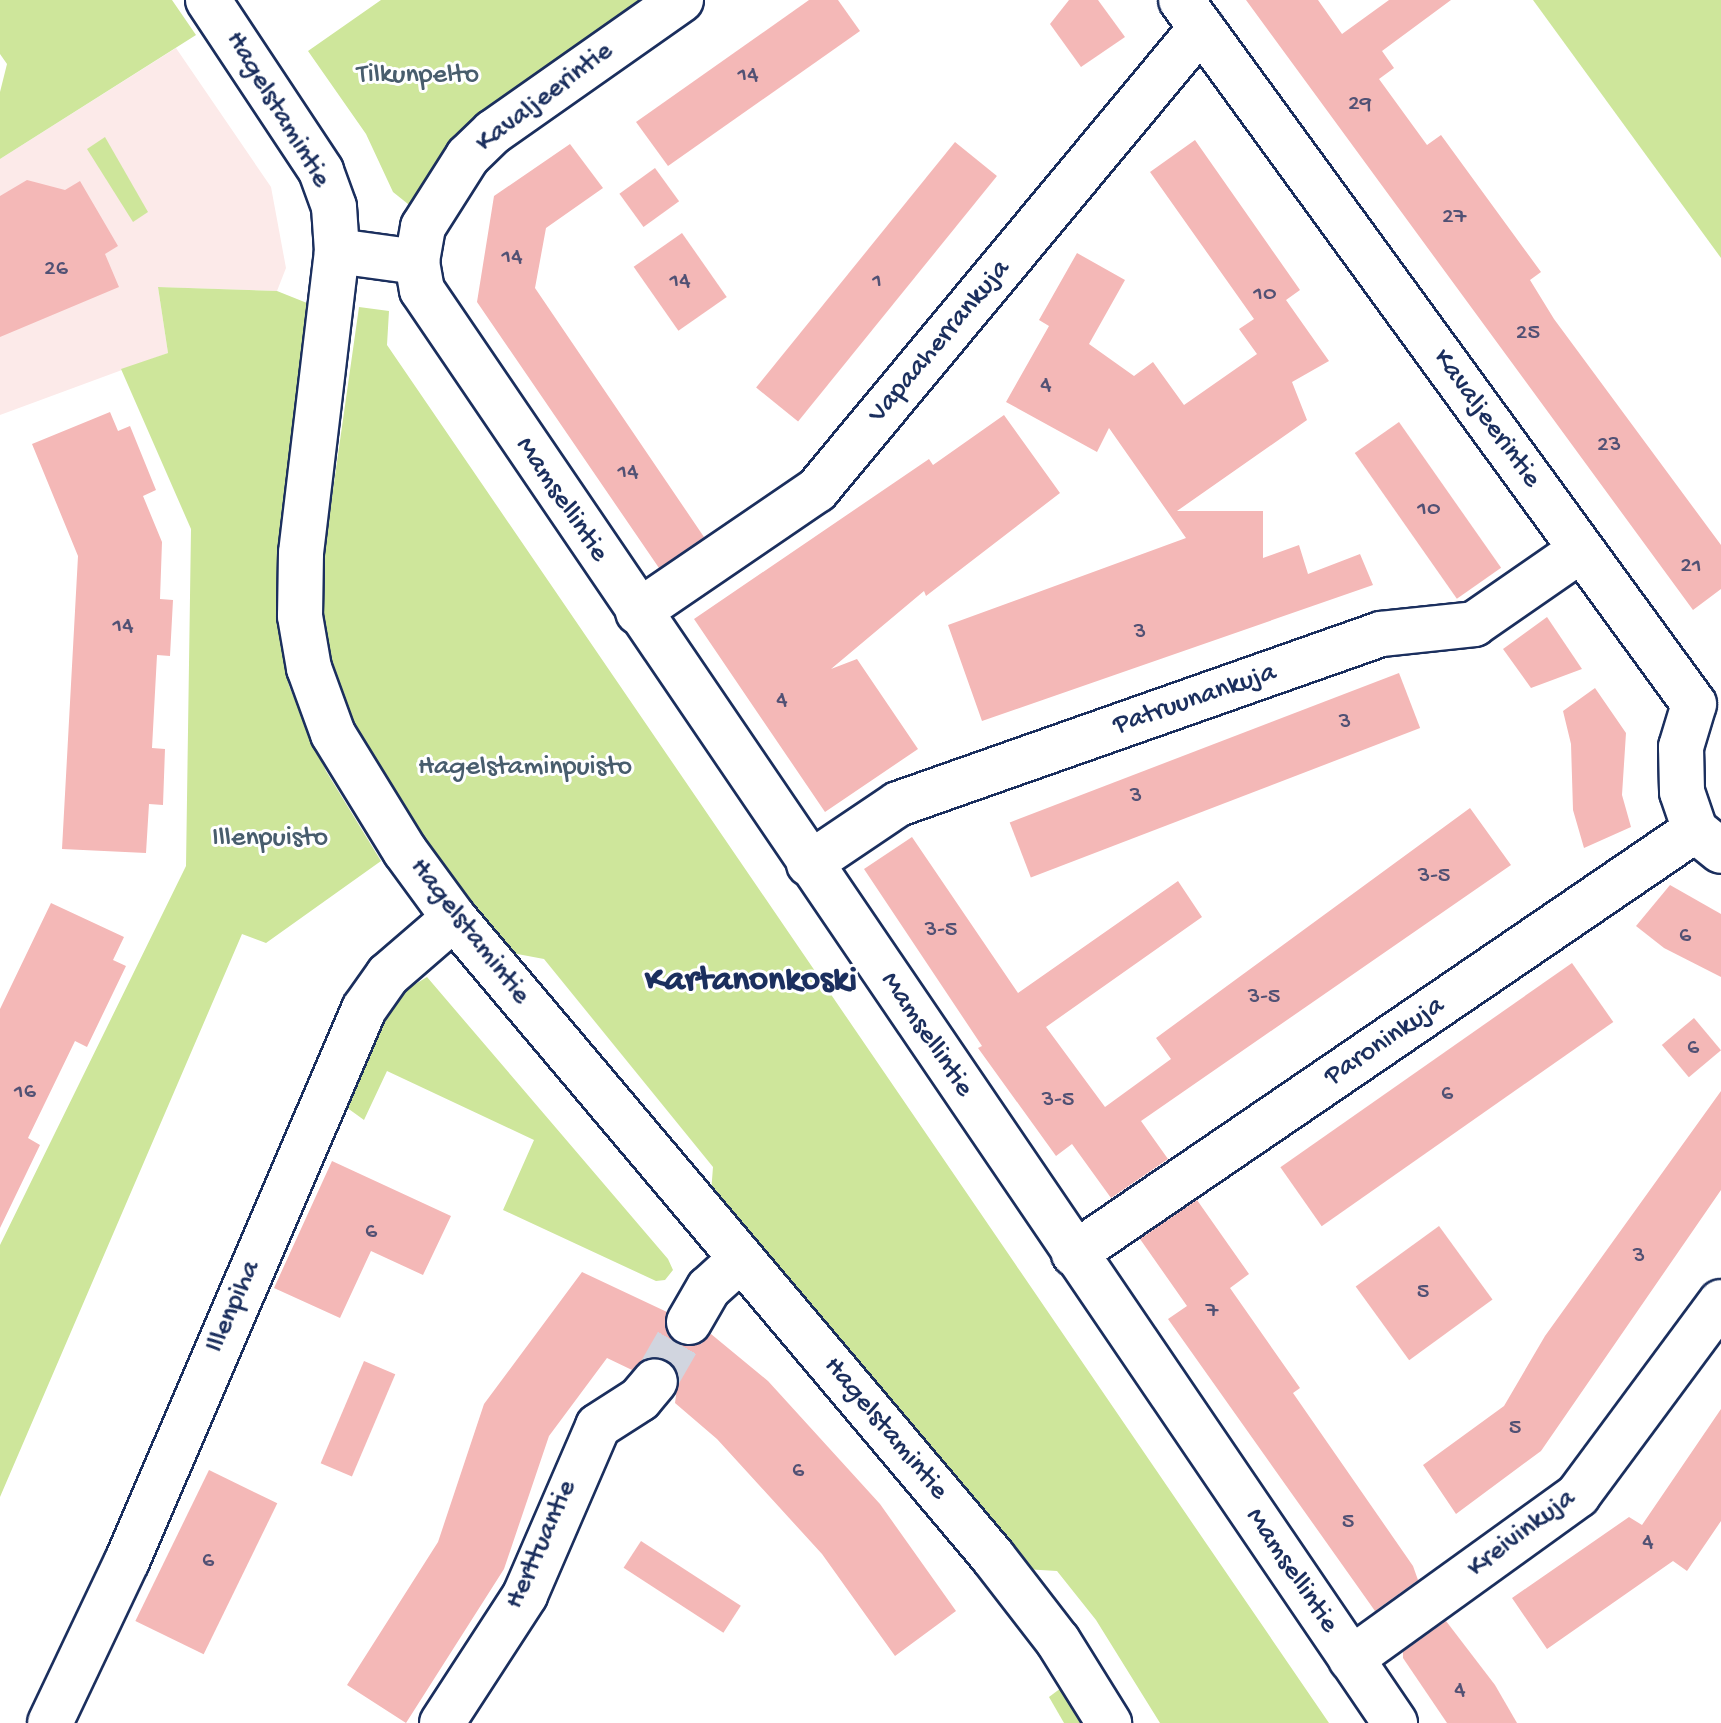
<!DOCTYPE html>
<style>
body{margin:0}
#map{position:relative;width:1721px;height:1723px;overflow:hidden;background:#fff;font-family:"Gochi Hand",sans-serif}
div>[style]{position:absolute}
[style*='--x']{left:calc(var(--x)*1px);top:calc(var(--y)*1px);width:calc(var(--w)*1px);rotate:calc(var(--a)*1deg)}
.built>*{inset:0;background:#fceae9}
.green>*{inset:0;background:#cee69b}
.building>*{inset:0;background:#f4b8b7;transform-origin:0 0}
.minor-tunnel>*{height:44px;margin-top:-22px;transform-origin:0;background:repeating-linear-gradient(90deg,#d1d5df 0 44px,transparent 0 66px)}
.roads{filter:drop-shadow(2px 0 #1b2f5e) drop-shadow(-2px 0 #1b2f5e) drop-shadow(0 2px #1b2f5e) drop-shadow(0 -2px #1b2f5e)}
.minor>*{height:44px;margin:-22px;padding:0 22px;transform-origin:22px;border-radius:22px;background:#fff}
span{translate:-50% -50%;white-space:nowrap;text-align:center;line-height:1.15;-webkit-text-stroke:6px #fff;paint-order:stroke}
.number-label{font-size:24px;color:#515174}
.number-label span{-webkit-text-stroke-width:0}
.park-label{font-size:28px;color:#485d6d}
.street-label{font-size:28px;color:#1b2f5e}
.district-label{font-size:36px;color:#1b2f5e;font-weight:700}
</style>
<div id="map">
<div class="built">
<i style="clip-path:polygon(176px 48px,271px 187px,286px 268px,277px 291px,158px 287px,168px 353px,0 415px,0 159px)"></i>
</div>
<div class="green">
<i style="clip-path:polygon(0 0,172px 0,196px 35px,0 159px,0 92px,7px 64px,0 54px)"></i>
<i style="clip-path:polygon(381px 0,655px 0,413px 208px,393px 192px,366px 134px,308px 51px)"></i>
<i style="clip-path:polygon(1533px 0,1721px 0,1721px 258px)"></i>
<i style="clip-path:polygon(105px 137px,148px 212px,133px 222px,87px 149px)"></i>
<i style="clip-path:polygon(158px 287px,277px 291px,307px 303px,277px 585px,289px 686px,326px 771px,381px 861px,266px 943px,242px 934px,0 1497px,0 1245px,186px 866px,191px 529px,121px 369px,168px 353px)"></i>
<i style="clip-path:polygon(359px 307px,389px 311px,387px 345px,1329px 1723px,1160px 1723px,1096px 1620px,1057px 1571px,1024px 1569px,892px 1400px,711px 1193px,713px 1167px,544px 959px,512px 953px,433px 854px,367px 756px,332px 679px,322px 627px,322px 567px)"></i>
<i style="clip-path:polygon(427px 977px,668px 1259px,673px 1270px,665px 1280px,656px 1281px,503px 1210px,534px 1140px,387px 1071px,364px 1120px,346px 1107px,344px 1095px,377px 1030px,399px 994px)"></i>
<i style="clip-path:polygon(1061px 1688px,1081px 1723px,1064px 1723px,1049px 1697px)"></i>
</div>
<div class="building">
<i style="clip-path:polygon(809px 0,838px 0,860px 31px,668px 166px,636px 122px)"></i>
<i style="clip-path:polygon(1069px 0,1098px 0,1125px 37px,1081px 67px,1050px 24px)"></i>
<i style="clip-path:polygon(1246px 0,1318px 0,1342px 34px,1389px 0,1451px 0,1382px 51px,1394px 68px,1379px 79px,1427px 145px,1441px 135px,1541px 272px,1530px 280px,1554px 319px,1721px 545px,1721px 589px,1693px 610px)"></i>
<i style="clip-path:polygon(1195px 140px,1300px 290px,1286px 300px,1329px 361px,1292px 382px,1307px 420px,1177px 511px,1263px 511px,1263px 558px,1299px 545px,1308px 574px,1360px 554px,1373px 585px,982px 721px,948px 625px,1186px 538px,1109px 428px,1097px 452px,1006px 402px,1049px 326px,1039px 320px,1077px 253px,1125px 280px,1089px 344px,1134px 376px,1153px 362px,1184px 405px,1257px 354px,1239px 329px,1254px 319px,1150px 172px)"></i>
<i style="left:955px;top:142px;width:54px;height:316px;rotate:39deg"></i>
<i style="clip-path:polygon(570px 144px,603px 188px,546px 228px,535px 288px,704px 537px,659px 568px,477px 302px,494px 196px)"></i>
<i style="left:655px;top:168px;width:41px;height:44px;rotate:54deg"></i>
<i style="clip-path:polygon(27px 180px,65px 190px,80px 181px,118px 246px,105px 254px,119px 287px,0 337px,0 196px)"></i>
<i style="left:682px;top:233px;width:78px;height:59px;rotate:55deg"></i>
<i style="clip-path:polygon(110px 412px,118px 431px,130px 426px,156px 490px,143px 496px,162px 542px,160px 599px,173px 600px,170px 656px,157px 655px,152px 748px,165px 749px,163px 805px,149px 804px,146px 853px,62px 849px,78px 556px,32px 444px)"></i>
<i style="clip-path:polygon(1004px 415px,1060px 493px,926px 596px,924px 591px,831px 669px,857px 659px,918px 749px,825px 812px,694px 619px,929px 459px,933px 465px)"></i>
<i style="left:1399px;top:422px;width:178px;height:54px;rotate:55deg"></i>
<i style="clip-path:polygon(1547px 617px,1582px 669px,1531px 688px,1503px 649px)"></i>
<i style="left:1399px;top:673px;width:59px;height:417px;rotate:69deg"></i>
<i style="clip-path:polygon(1595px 688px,1626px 733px,1622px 795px,1631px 827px,1584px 848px,1573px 810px,1571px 744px,1563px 711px)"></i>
<i style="clip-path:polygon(1470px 808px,1511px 865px,1141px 1121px,1168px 1159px,1111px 1198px,1072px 1144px,1056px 1156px,978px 1048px,982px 1046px,864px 869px,912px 837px,1018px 993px,1178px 881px,1202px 917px,1046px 1027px,1105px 1107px,1171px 1059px,1156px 1038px)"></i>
<i style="clip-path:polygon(1670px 885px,1721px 914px,1721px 977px,1664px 948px,1636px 926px)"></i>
<i style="clip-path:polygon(51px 903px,124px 937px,113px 960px,126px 966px,87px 1047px,75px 1041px,28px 1138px,40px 1145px,0 1228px,0 1009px)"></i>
<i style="left:1572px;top:963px;width:72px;height:356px;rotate:55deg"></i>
<i style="left:1694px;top:1018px;width:42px;height:42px;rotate:50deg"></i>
<i style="clip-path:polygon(1721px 1091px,1721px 1190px,1541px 1451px,1456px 1514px,1423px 1465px,1504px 1406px,1545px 1336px)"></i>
<i style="clip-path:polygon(332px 1161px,451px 1216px,423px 1275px,371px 1251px,340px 1318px,274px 1288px)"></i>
<i style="clip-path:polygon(1197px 1200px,1249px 1274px,1230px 1288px,1300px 1388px,1293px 1393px,1413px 1566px,1418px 1580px,1375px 1611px,1168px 1319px,1187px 1306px,1140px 1239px)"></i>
<i style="left:1439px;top:1226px;width:91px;height:103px;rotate:54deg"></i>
<i style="clip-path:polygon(582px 1272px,667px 1312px,667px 1334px,677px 1344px,701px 1344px,711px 1334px,768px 1381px,880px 1504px,956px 1611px,895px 1656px,822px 1554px,717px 1439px,675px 1403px,679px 1373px,672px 1362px,647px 1357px,632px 1370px,607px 1358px,549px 1436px,504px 1569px,406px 1723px,347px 1685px,438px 1542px,484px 1404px)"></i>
<i style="left:364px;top:1361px;width:34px;height:111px;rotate:23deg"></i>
<i style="clip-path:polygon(1721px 1409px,1721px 1521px,1687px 1571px,1673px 1561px,1547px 1649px,1512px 1598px,1629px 1517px,1642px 1525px)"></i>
<i style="left:209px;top:1470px;width:76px;height:168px;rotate:26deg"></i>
<i style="left:641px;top:1541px;width:119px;height:32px;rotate:33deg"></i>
<i style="clip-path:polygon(1446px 1621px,1495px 1685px,1517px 1723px,1447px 1723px,1403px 1658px,1403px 1652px)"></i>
</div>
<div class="minor-tunnel">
<i style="--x:655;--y:1381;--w:68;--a:-60"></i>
</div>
<div class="roads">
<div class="minor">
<i style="--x:208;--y:0;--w:205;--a:56.5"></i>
<i style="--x:321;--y:171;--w:38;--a:70"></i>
<i style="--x:334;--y:207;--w:44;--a:86.1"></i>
<i style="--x:337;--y:251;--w:304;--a:96.8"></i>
<i style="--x:301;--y:553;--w:63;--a:90.9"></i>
<i style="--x:300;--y:616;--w:53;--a:80.2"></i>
<i style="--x:309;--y:668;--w:70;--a:70"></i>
<i style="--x:333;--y:734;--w:137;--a:58.4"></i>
<i style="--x:405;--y:851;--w:83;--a:53.8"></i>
<i style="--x:454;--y:918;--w:836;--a:49.85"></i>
<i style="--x:993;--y:1557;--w:106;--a:52.3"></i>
<i style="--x:1058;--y:1641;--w:97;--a:58.1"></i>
<i style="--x:681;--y:0;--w:230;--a:144.9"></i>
<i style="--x:493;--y:132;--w:35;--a:136"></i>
<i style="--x:468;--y:156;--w:84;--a:122.4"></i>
<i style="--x:423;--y:227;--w:36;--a:100"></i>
<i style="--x:417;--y:262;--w:28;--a:80"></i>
<i style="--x:422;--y:290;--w:1732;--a:55.82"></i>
<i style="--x:1181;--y:0;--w:871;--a:53.92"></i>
<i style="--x:1694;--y:704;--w:45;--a:106.8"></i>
<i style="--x:1681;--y:747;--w:45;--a:88.7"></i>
<i style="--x:1682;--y:792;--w:40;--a:71.1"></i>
<i style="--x:1695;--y:830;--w:33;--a:39"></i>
<i style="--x:337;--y:251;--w:81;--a:7.8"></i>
<i style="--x:638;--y:612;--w:217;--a:-34.3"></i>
<i style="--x:817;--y:490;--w:601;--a:-50.27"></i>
<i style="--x:809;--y:864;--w:107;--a:-34"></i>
<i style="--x:898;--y:804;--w:512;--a:-19.39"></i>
<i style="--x:1381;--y:634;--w:94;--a:-6.1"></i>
<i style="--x:1474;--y:624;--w:130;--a:-34.7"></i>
<i style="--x:1074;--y:1254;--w:752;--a:-34.32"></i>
<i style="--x:689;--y:1322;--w:39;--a:-60"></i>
<i style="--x:709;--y:1288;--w:43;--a:-42.2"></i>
<i style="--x:1351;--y:1659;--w:280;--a:-35.8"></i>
<i style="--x:1578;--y:1495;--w:240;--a:-53.5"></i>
<i style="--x:50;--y:1723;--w:179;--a:-64.6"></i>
<i style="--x:127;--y:1561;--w:601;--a:-66.76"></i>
<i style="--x:364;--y:1009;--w:42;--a:-54.8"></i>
<i style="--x:388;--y:975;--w:87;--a:-40.8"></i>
<i style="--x:442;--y:1723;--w:153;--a:-57"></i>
<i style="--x:525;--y:1595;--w:184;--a:-66.6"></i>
<i style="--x:598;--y:1426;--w:50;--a:-32.7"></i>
<i style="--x:640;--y:1399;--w:23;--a:-50"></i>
</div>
</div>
<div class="number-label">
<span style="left:748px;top:76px">14</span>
<span style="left:1360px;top:105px">29</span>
<span style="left:1454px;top:218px">27</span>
<span style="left:512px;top:258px">14</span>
<span style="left:56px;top:270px">26</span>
<span style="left:680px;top:282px">14</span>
<span style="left:877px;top:282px">1</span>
<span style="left:1265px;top:295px">10</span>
<span style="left:1528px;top:334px">25</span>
<span style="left:1046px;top:386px">4</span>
<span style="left:1609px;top:446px">23</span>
<span style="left:628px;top:473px">14</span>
<span style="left:1429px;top:510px">10</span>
<span style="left:1691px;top:567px">21</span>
<span style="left:123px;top:627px">14</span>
<span style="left:1140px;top:633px">3</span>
<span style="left:782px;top:701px">4</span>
<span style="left:1345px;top:723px">3</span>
<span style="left:1136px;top:797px">3</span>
<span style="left:1434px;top:877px">3-5</span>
<span style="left:941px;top:931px">3-5</span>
<span style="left:1685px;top:937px">6</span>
<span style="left:1264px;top:998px">3-5</span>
<span style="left:1693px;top:1049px">6</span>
<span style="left:25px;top:1093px">16</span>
<span style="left:1447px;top:1095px">6</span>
<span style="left:1058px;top:1101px">3-5</span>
<span style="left:371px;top:1233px">6</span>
<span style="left:1639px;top:1257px">3</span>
<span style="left:1423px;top:1293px">5</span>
<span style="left:1212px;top:1312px">7</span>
<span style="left:1515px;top:1429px">5</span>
<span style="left:798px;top:1472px">6</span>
<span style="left:1348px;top:1523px">5</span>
<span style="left:1648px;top:1543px">4</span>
<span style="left:208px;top:1562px">6</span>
<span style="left:1460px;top:1691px">4</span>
</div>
<div class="park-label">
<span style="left:418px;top:76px">Tilkunpelto</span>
<span style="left:525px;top:768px">Hagelstaminpuisto</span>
<span style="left:270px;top:839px">Illenpuisto</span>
</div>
<div class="street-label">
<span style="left:545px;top:98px;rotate:-37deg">Kavaljeerintie</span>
<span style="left:277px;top:110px;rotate:59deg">Hagelstamintie</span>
<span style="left:940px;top:342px;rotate:-50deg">Vapaaherrankuja</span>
<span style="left:1486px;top:419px;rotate:54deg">Kavaljeerintie</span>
<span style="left:561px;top:500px;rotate:56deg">Mamsellintie</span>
<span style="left:1195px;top:700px;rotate:-19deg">Patruunankuja</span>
<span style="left:469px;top:932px;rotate:52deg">Hagelstamintie</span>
<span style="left:926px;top:1035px;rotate:56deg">Mamsellintie</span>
<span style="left:1385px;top:1042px;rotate:-34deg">Paroninkuja</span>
<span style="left:234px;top:1307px;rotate:-66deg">Illenpiha</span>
<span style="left:885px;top:1429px;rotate:50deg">Hagelstamintie</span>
<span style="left:1522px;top:1534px;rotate:-37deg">Kreivinkuja</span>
<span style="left:542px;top:1545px;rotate:-66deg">Herttuantie</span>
<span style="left:1291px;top:1571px;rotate:56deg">Mamsellintie</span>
</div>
<div class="district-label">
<span style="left:751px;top:982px">Kartanonkoski</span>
</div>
</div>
